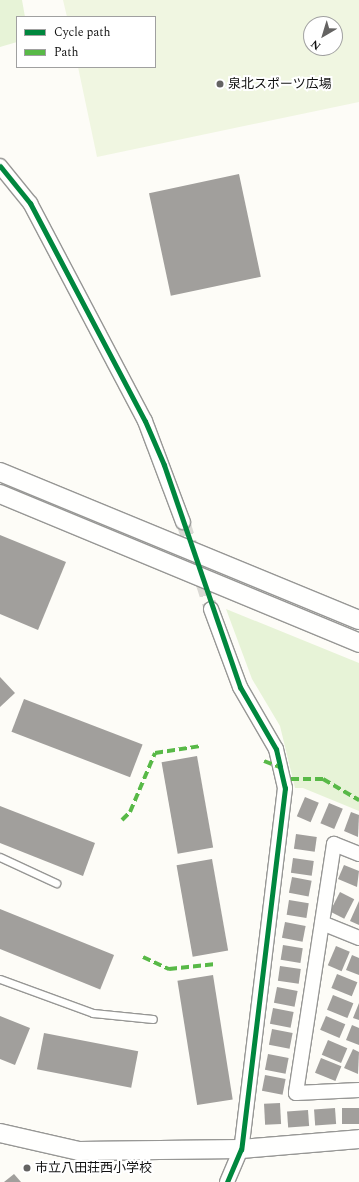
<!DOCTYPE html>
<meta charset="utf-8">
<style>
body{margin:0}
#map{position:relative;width:359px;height:1182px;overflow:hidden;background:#fdfcf7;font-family:Spectral,"Noto Sans JP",serif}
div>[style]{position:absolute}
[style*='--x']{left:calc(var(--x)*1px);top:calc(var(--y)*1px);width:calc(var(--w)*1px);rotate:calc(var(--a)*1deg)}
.green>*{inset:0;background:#e7f3d7}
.pitch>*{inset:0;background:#f0f6e1}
.building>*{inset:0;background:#a19f9c;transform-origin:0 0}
.minor-tunnel>*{height:14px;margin-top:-7px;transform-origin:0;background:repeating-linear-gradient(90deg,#dad9d4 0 14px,transparent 0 21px)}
.roads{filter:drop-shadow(1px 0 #979795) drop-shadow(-1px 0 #979795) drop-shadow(0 1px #979795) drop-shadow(0 -1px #979795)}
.service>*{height:7px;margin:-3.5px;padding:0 3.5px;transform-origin:3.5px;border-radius:3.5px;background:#fffffe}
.minor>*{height:14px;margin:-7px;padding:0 7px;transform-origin:7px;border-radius:7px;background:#fffffe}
.tertiary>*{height:18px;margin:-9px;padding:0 9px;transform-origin:9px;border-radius:9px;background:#fffffe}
.quiet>*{height:4px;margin-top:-2px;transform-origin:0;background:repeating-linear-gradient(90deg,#58b947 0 8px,transparent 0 12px)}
.cycleway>*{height:5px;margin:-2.5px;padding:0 2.5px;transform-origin:2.5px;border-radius:2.5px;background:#00873e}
.dots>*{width:11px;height:11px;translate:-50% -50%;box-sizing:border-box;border:2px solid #fff;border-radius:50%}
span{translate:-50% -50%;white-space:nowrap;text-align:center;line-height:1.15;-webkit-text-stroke:4px #fff;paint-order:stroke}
.poi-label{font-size:13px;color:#111}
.left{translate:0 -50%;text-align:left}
.legend{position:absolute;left:16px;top:16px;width:140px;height:52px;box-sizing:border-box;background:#fff;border:1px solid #a0a0a0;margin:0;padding:5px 7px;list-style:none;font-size:12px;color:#111}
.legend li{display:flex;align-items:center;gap:8px;height:20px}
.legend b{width:20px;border:1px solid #a0a0a0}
.north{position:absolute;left:303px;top:16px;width:40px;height:40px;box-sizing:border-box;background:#fff;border:1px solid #a0a0a0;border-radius:50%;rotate:218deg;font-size:11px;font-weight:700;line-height:16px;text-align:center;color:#111}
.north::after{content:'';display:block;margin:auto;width:14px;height:18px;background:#646362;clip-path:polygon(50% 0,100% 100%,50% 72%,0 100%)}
</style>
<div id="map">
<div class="green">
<i style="clip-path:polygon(0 0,22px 0,25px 17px,17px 17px,17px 42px,0 47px)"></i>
<i style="clip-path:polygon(226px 609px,359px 663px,359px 811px,303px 788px,295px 788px,280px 726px,252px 679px)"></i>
</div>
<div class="pitch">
<i style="clip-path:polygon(evenodd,63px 0,359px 0,359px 102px,97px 157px,78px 67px,155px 67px,155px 17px,67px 17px,63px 0,311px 24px,335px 24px,335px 48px,311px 48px,311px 24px)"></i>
</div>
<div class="building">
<i style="left:239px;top:174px;width:105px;height:92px;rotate:78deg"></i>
<i style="clip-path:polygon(0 535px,66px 562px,38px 630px,0 614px)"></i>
<i style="clip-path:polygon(0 677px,15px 693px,0 707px)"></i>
<i style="left:24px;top:699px;width:127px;height:35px;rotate:21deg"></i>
<i style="left:197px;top:756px;width:93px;height:36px;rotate:80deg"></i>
<i style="left:305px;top:797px;width:15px;height:21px;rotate:23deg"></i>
<i style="left:329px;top:803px;width:15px;height:22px;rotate:23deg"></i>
<i style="clip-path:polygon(0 806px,95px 843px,83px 876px,0 843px)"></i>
<i style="clip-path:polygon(351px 812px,359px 815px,358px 837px,344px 831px)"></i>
<i style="left:296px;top:834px;width:21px;height:15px;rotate:8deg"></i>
<i style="left:293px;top:858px;width:21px;height:15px;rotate:8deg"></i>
<i style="left:212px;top:859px;width:93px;height:36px;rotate:80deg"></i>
<i style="clip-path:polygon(344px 865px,359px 871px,357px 887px,338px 879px)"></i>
<i style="left:292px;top:877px;width:20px;height:16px;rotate:11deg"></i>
<i style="left:340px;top:892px;width:16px;height:22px;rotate:27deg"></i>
<i style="left:289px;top:900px;width:20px;height:15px;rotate:9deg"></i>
<i style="clip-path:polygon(359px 901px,359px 925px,350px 921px)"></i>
<i style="left:0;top:909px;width:123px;height:37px;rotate:22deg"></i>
<i style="left:285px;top:922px;width:21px;height:16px;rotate:11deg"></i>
<i style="left:283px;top:945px;width:20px;height:15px;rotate:9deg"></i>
<i style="left:336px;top:946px;width:15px;height:21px;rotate:23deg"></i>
<i style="clip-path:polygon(352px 955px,359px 958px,359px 975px,346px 970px)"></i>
<i style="left:280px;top:966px;width:21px;height:15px;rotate:8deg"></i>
<i style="left:337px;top:974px;width:22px;height:15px;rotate:22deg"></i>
<i style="left:213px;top:975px;width:126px;height:36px;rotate:81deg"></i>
<i style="left:277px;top:987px;width:21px;height:16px;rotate:11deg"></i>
<i style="left:333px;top:995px;width:22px;height:16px;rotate:22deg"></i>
<i style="clip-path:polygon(359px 1003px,359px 1020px,353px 1018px)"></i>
<i style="left:273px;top:1008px;width:21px;height:16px;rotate:11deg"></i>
<i style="clip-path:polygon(0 1016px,30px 1028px,15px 1065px,0 1059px)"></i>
<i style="left:326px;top:1016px;width:21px;height:15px;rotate:23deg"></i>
<i style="clip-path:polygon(352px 1025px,359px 1028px,359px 1045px,346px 1040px)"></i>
<i style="left:272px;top:1029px;width:21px;height:16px;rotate:11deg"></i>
<i style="left:44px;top:1033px;width:96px;height:37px;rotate:11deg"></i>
<i style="left:328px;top:1040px;width:21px;height:16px;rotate:23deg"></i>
<i style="clip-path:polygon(353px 1049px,359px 1052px,358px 1074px,344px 1068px)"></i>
<i style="left:268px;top:1054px;width:21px;height:16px;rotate:11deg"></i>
<i style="left:321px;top:1058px;width:22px;height:16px;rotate:22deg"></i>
<i style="left:265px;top:1075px;width:21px;height:16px;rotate:11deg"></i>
<i style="left:280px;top:1103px;width:21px;height:16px;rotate:87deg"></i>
<i style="left:335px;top:1108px;width:16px;height:21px;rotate:86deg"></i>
<i style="left:359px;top:1108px;width:16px;height:17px;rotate:90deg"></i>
<i style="left:308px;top:1110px;width:16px;height:21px;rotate:86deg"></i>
<i style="clip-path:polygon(14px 1174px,21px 1182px,4px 1182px)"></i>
</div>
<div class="minor-tunnel">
<i style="--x:183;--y:522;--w:91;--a:72.2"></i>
</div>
<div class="roads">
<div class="service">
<i style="--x:0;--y:857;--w:62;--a:24.9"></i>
<i style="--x:0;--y:979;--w:99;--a:20.1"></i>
<i style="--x:93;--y:1013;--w:60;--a:5.7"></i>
</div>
<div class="minor">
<i style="--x:0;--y:166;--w:48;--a:51"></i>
<i style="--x:30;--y:203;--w:246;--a:62.2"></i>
<i style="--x:145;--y:421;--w:108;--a:69.4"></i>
<i style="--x:211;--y:609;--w:83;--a:69.6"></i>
<i style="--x:240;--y:687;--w:72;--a:59.9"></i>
<i style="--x:276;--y:749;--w:40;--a:77"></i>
<i style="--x:285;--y:788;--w:364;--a:96.9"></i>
<i style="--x:241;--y:1149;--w:36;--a:113"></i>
<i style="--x:359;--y:854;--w:27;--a:-158"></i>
<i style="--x:334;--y:844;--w:252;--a:98.7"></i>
<i style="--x:296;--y:1093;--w:63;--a:-2.7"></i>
<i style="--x:322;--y:923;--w:40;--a:22"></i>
</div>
<div class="tertiary">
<i style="--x:0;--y:472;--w:388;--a:22.4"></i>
<i style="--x:0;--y:494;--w:389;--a:22.5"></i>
<i style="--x:0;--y:1133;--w:81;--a:12.8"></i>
<i style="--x:79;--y:1151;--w:162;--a:-0.7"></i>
<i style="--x:241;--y:1149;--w:118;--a:-4.8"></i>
</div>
</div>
<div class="quiet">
<i style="--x:264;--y:761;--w:17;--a:21"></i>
<i style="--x:291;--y:779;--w:32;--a:0"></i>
<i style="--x:323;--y:779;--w:42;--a:30.3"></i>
<i style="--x:122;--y:820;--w:11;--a:-45"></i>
<i style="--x:130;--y:812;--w:64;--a:-67"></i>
<i style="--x:155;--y:753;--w:47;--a:-8.7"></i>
<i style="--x:143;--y:957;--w:29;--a:25"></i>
<i style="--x:169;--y:969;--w:47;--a:-6.1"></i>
</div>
<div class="cycleway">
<i style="--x:0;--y:166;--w:48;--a:51"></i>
<i style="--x:30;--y:203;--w:246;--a:62.2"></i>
<i style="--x:145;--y:421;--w:48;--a:66.6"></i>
<i style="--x:164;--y:465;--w:235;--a:71.1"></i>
<i style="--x:240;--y:687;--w:72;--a:59.9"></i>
<i style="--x:276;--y:749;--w:18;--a:77"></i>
<i style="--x:280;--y:767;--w:22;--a:77"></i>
<i style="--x:285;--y:788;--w:364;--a:96.9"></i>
<i style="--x:241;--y:1149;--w:36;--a:113"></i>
</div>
<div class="dots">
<i style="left:220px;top:84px;background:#646362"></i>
<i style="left:27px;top:1168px;background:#646362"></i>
</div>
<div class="poi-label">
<span class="left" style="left:228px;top:84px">泉北スポーツ広場</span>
<span class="left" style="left:35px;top:1168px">市立八田荘西小学校</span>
</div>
<ul class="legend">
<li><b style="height:5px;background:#00873e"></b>Cycle path</li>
<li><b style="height:5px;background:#58b947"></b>Path</li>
</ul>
<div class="north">N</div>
</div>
